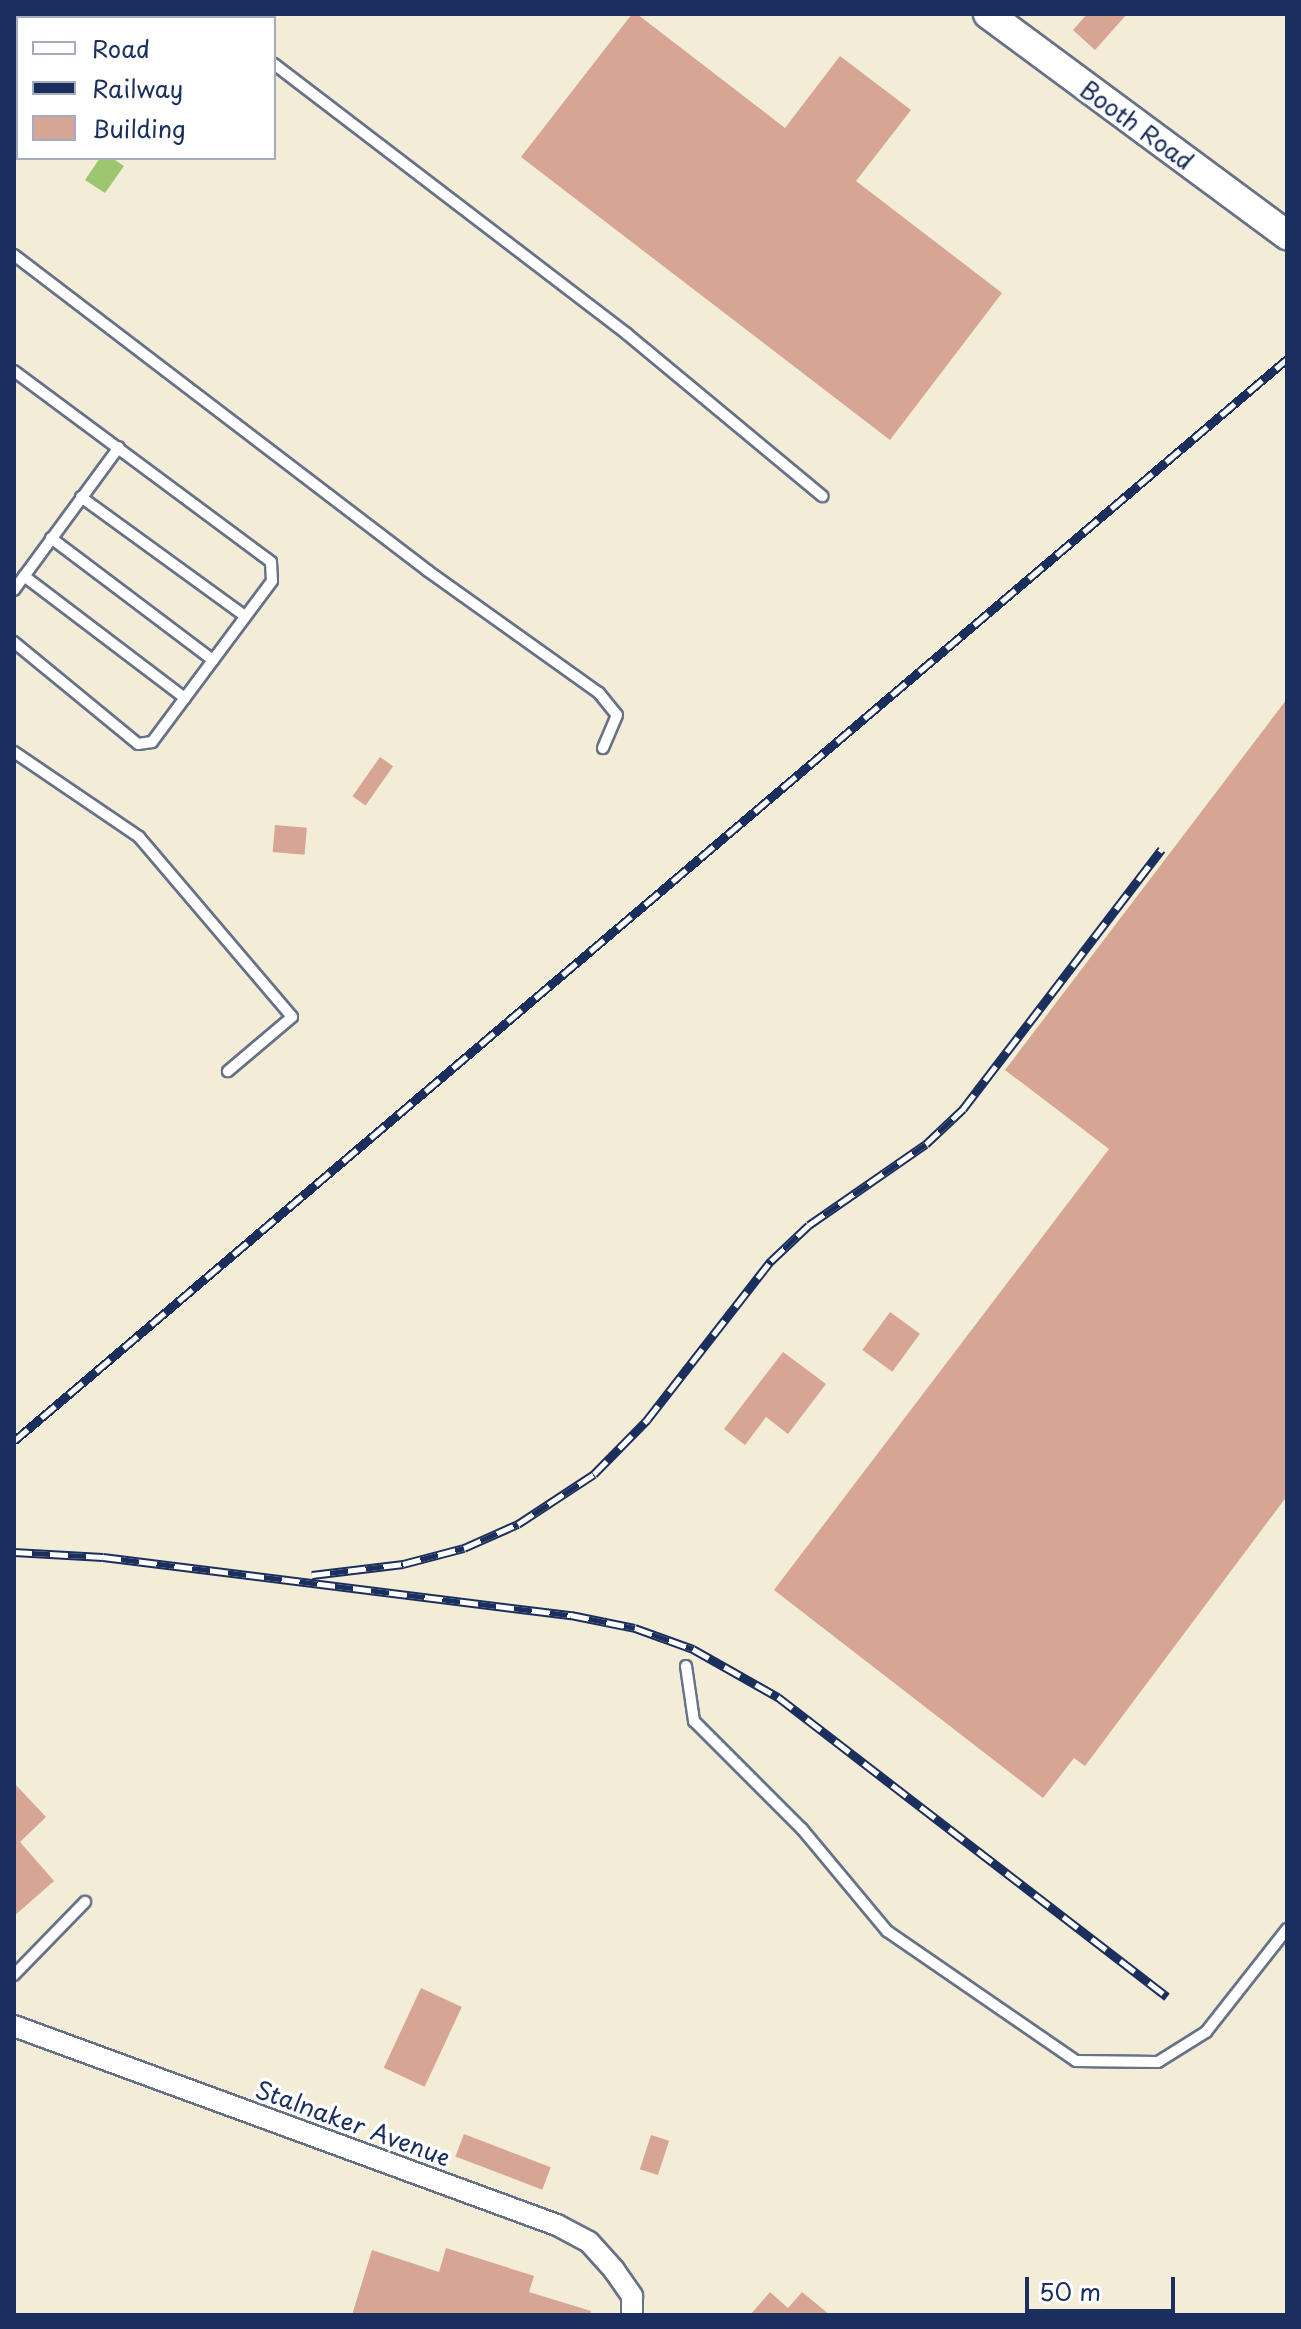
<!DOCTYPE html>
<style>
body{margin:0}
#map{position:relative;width:1301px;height:2329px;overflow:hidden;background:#f3ecd6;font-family:"Playpen Sans",sans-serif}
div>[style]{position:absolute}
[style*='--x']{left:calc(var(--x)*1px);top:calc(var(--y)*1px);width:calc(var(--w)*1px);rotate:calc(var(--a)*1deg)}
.green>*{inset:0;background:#9ec570}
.building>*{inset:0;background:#d6a594;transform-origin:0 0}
.roads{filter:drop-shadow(2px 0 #677188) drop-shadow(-2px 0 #677188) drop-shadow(0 2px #677188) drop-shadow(0 -2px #677188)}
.lane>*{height:10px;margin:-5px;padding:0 5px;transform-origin:5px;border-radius:5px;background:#fff}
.street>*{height:20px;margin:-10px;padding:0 10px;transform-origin:10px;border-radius:10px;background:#fff}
.secondary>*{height:28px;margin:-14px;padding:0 14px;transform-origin:14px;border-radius:14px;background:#fff}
.rail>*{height:9px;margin-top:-4.5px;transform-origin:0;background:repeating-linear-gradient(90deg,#fff 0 18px,#1b2f5e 0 36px);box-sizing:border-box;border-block:2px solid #1b2f5e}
span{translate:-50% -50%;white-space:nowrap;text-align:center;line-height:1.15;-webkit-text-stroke:7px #fff;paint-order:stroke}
.street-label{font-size:24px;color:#1b2f5e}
.frame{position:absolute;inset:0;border:16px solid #1b2f5e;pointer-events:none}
.legend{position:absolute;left:16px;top:16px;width:260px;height:144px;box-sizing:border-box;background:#fff;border:2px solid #a4acbf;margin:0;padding:10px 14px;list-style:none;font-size:24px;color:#1b2f5e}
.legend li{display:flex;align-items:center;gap:16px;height:40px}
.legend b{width:40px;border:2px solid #a4acbf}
.scale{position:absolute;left:1025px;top:2277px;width:150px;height:36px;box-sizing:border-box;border:4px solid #1b2f5e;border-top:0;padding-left:10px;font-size:24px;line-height:28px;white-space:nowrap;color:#1b2f5e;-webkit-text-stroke:6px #fff;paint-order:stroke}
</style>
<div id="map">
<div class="green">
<i style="clip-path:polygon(100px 158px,112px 158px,124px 166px,105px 193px,85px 180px)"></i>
</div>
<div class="building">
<i style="clip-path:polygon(632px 14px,637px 14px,785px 128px,840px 56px,911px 110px,856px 181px,1002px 293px,890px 440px,521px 157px)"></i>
<i style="clip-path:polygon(1087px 14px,1127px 14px,1095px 50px,1073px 30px)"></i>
<i style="clip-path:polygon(1287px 699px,1287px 1496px,1085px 1766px,1074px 1758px,1043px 1798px,774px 1590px,1109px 1149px,1005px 1070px)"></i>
<i style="left:380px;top:757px;width:16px;height:48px;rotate:35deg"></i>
<i style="left:275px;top:825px;width:32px;height:27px;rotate:5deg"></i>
<i style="left:890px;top:1312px;width:37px;height:47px;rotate:36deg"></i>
<i style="clip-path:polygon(783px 1352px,826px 1384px,788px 1434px,766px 1417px,745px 1445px,724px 1429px)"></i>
<i style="clip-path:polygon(14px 1783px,46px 1817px,20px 1842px,54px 1881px,14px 1916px)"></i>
<i style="left:421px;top:1988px;width:45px;height:88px;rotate:25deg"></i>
<i style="left:464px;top:2134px;width:93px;height:24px;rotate:21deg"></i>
<i style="left:651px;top:2135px;width:19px;height:36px;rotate:18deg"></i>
<i style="clip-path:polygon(446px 2248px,534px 2276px,529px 2292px,591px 2311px,590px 2315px,352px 2315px,372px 2250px,439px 2272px)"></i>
<i style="clip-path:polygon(770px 2292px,788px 2308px,802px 2292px,830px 2315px,750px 2315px)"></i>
</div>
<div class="roads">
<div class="lane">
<i style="--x:209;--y:14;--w:6;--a:39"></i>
<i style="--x:274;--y:64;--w:444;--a:37.4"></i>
<i style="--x:627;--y:334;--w:254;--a:39.7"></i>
<i style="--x:14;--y:255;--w:521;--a:37.35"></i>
<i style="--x:428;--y:571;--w:210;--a:35.5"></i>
<i style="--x:599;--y:693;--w:28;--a:51"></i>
<i style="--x:617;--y:715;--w:36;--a:113"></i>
<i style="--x:14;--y:371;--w:320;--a:36.6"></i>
<i style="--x:271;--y:562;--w:19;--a:87"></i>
<i style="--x:272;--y:581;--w:201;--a:126.7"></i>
<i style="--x:152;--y:742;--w:14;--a:172"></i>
<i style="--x:138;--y:744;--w:161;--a:-140.6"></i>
<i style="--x:81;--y:497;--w:203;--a:36"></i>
<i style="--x:51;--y:538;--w:203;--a:37"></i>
<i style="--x:24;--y:576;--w:202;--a:37.2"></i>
<i style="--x:14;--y:590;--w:177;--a:-53.7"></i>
<i style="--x:14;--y:752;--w:151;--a:34.2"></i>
<i style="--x:139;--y:837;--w:236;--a:49.6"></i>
<i style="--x:292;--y:1017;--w:84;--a:139.8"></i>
<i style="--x:686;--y:1666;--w:56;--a:81.7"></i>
<i style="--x:694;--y:1721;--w:153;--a:45"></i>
<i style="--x:802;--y:1829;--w:133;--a:50.2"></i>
<i style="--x:887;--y:1931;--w:229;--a:34.5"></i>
<i style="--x:1076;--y:2061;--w:82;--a:0.7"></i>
<i style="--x:1158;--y:2062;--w:57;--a:-32"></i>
<i style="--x:1206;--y:2032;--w:131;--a:-51.8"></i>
<i style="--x:14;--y:1975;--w:102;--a:-45.8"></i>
</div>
<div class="street">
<i style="--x:14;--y:2026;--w:578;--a:20.13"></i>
<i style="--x:557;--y:2225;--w:36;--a:28"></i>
<i style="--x:589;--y:2242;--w:38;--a:48"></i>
<i style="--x:614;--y:2270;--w:32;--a:55"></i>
<i style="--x:632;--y:2296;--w:19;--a:90"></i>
</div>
<div class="secondary">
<i style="--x:988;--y:14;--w:372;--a:36.5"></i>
</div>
</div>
<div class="rail">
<i style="--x:14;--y:1441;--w:1671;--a:-40.36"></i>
<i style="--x:14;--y:1552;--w:89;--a:3.2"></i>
<i style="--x:103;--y:1557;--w:472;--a:7.1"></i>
<i style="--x:571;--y:1615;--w:65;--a:11.5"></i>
<i style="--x:635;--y:1628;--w:62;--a:19.9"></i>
<i style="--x:693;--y:1649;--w:98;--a:29.5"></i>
<i style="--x:778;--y:1697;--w:491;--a:37.6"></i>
<i style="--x:312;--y:1575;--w:92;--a:-6.9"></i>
<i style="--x:403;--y:1564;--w:63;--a:-14.7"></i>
<i style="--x:464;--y:1548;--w:59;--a:-24"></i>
<i style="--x:518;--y:1524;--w:91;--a:-33.3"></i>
<i style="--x:594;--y:1474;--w:76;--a:-45.5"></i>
<i style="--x:647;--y:1420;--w:202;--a:-52.1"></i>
<i style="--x:771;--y:1261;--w:52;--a:-43.5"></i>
<i style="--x:809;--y:1225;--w:142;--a:-34.7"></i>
<i style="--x:926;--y:1144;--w:51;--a:-43.4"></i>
<i style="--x:963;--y:1109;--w:327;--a:-52.6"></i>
</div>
<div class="street-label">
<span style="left:1137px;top:125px;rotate:36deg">Booth Road</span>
<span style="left:353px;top:2123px;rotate:20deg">Stalnaker Avenue</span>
</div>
<div class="frame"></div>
<ul class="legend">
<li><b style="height:10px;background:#fff"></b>Road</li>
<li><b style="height:10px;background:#1b2f5e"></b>Railway</li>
<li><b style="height:22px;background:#d6a594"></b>Building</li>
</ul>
<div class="scale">50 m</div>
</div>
